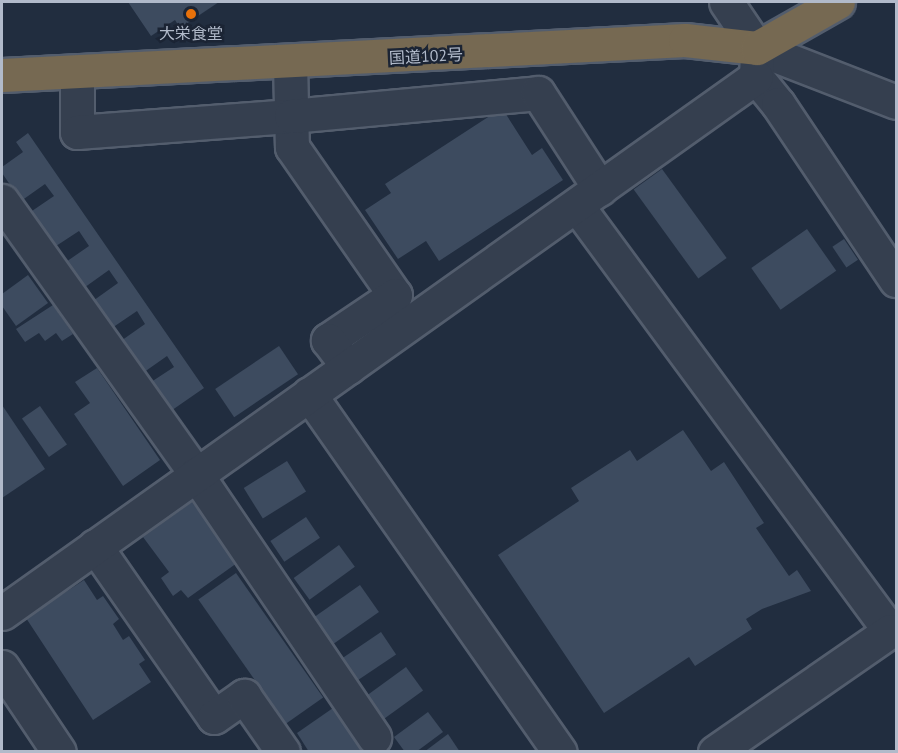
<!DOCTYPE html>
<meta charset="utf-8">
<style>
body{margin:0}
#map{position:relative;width:898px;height:753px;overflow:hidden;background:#212d3f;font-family:"PT Sans","Noto Sans JP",sans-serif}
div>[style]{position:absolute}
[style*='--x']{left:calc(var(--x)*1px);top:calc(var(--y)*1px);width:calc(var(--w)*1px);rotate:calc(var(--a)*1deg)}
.building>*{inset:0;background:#3d4b5f;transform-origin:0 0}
.roads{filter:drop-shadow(2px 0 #535d6d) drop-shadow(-2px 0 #535d6d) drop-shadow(0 2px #535d6d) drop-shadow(0 -2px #535d6d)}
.minor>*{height:33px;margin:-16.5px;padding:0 16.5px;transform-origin:16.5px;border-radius:16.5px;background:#353f4f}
.highway>*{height:33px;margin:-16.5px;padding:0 16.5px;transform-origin:16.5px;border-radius:16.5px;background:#766952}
.dots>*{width:16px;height:16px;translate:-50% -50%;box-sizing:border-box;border:3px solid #1b2434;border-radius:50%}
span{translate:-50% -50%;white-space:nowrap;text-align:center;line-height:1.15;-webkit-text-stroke:5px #1b2434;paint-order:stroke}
.poi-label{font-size:16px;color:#b1baca}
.street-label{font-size:16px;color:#b1baca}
.frame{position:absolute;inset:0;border:3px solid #b1baca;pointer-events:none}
</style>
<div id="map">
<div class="building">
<i style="clip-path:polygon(128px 2px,219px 2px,180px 28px,175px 20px,151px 36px)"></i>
<i style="clip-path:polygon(502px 108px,532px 155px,542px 148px,563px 180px,439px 261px,426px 241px,398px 259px,365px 210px,391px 193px,385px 184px)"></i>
<i style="clip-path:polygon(28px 133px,204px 388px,165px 415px,145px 386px,174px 367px,167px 356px,140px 375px,118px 343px,145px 324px,137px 311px,109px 330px,90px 303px,118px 283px,109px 270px,81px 290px,63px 264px,89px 246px,79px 231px,53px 248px,29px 213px,54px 196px,45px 184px,21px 201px,2px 173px,2px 167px,23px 152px,16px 142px)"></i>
<i style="left:662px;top:169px;width:110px;height:35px;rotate:54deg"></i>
<i style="left:807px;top:229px;width:51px;height:68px;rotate:55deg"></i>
<i style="left:844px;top:239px;width:25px;height:14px;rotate:56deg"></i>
<i style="clip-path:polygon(28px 275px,48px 303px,16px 326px,2px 306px,2px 294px)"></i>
<i style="clip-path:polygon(53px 305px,73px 334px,62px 341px,56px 333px,45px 341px,39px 333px,25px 342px,16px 329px)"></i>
<i style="left:279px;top:346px;width:34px;height:77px;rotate:56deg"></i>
<i style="clip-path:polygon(97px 368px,160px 460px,123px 486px,74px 414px,90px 403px,75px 382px)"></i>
<i style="clip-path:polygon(2px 405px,45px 469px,2px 498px)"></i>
<i style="left:40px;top:406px;width:47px;height:22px;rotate:55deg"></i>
<i style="clip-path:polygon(683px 430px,711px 471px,724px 462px,764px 523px,756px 528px,789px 576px,797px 570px,811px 591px,762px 609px,746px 619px,752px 629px,695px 666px,689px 657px,604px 713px,498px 555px,579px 501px,571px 488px,630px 450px,637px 461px)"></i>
<i style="left:287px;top:461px;width:36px;height:51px;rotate:58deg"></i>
<i style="clip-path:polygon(192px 502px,237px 563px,188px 598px,181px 590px,173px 596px,161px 578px,169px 572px,143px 537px)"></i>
<i style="left:306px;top:517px;width:25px;height:43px;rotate:56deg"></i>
<i style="left:339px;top:545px;width:27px;height:56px;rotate:54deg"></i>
<i style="left:236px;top:573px;width:152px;height:46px;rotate:55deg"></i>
<i style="clip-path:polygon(84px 580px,97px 600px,103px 596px,119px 619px,113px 624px,123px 640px,129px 636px,145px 660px,139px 664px,151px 682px,93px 720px,26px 618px)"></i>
<i style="left:360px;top:585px;width:33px;height:61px;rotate:55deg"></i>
<i style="left:381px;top:632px;width:27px;height:49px;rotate:56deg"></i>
<i style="left:406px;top:667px;width:29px;height:51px;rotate:54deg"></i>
<i style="clip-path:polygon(333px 708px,363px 752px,309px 752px,297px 733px)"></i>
<i style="clip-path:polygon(428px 712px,443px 732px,416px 752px,405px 752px,394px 737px)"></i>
<i style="clip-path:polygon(448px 734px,460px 752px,424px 752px)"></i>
</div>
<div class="roads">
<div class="minor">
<i style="--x:726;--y:2;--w:55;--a:56"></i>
<i style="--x:757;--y:48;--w:149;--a:21.2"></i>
<i style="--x:757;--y:56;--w:21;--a:93"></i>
<i style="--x:756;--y:77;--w:35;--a:51"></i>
<i style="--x:778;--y:104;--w:212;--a:56.2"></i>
<i style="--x:290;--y:62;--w:85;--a:88.7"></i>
<i style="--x:292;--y:147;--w:180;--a:55.2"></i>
<i style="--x:395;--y:295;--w:81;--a:146.1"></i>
<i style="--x:328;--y:340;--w:34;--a:53"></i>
<i style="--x:77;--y:73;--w:59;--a:90"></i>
<i style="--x:77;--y:132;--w:215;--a:-4.3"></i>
<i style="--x:291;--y:116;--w:248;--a:-5.3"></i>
<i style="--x:538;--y:93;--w:114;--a:57.1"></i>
<i style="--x:2;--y:201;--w:335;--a:54.6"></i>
<i style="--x:196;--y:474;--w:318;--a:55.9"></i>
<i style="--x:577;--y:206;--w:528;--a:53.63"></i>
<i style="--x:890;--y:631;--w:213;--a:145.3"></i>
<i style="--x:309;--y:394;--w:437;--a:55"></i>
<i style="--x:95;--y:546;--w:208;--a:55.2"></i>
<i style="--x:214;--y:717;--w:37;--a:-35"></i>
<i style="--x:244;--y:696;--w:68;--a:55.1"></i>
<i style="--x:2;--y:613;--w:925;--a:-35.41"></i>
<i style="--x:2;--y:667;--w:102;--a:56.2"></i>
</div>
<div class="highway">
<i style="--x:2;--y:75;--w:684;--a:-2.93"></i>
<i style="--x:685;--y:40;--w:72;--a:6.3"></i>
<i style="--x:757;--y:48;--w:93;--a:-29.6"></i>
</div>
</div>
<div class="dots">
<i style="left:191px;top:14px;background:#e8710a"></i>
</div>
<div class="poi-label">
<span style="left:191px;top:33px">大栄食堂</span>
</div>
<div class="street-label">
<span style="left:426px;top:56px;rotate:-3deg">国道102号</span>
</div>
<div class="frame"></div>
</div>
